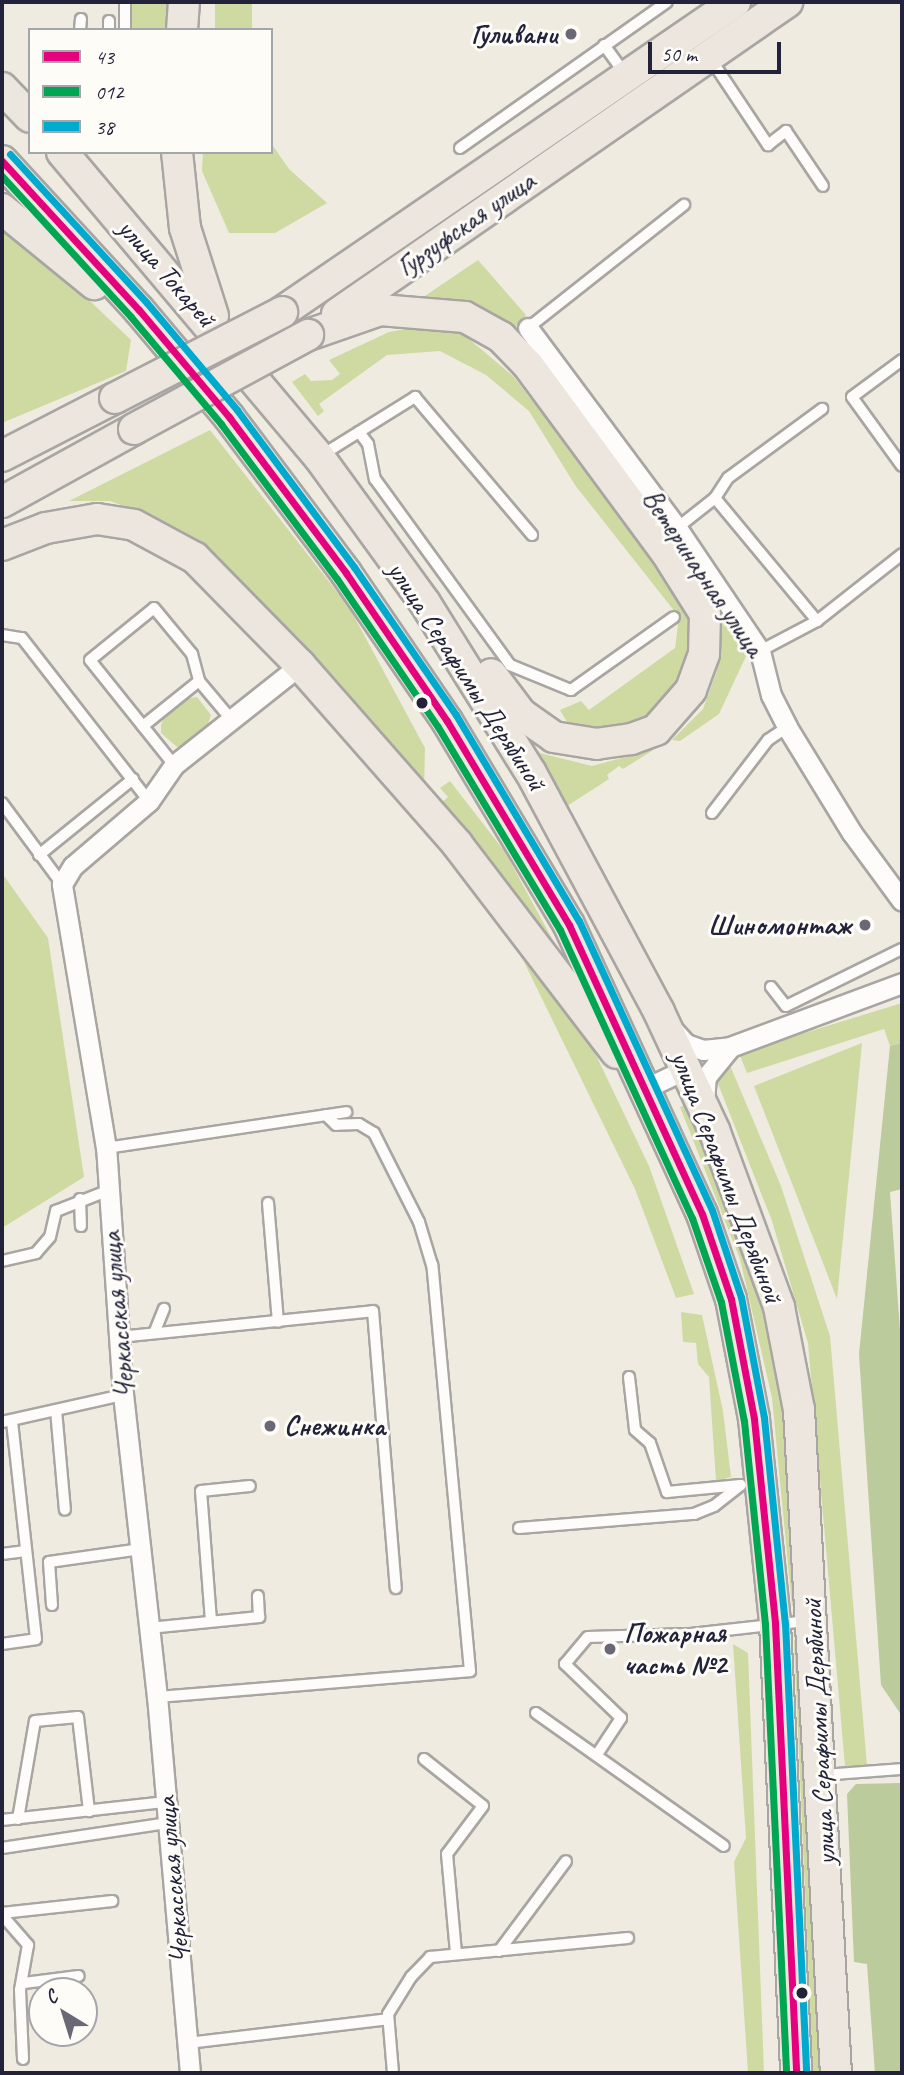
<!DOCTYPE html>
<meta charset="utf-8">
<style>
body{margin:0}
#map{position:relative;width:904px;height:2075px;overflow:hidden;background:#efebe0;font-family:Caveat,sans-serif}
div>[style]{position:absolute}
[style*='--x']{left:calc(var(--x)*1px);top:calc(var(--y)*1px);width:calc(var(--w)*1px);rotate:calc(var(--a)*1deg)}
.green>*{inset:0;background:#cfdaa3;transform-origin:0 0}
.forest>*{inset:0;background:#bbcb9b}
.roads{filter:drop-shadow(2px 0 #a8a5a2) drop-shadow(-2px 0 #a8a5a2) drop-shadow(0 2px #a8a5a2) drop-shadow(0 -2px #a8a5a2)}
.service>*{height:10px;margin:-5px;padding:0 5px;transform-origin:5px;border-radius:5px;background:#fdfcfa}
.minor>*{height:19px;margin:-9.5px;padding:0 9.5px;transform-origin:9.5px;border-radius:9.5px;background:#fdfcfa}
.primary>*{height:30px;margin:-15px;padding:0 15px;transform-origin:15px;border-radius:15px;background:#ede6de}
.bridges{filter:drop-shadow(2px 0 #a8a5a2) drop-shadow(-2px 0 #a8a5a2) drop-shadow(0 2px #a8a5a2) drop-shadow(0 -2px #a8a5a2)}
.primary-bridge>*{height:30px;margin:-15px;padding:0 15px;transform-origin:15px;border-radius:15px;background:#ede6de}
.bus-1>*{height:7px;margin:-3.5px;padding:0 3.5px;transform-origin:3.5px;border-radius:3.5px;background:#e5007d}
.bus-2>*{height:7px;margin:-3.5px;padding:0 3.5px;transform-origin:3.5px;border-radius:3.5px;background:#00a651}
.bus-3>*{height:7px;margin:-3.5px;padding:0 3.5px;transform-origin:3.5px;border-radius:3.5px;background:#00a9ce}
.dots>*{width:19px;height:19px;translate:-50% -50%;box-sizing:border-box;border:4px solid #fdfcf7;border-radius:50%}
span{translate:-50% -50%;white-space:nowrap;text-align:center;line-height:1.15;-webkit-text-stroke:6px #fdfcf7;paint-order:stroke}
.poi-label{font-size:28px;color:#22223b;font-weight:700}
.right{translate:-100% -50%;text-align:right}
.left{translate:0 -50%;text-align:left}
.street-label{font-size:28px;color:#22223b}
.frame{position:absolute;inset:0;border:4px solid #22223b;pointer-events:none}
.legend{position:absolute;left:28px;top:28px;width:245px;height:126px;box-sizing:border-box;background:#fdfcf7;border:2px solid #a5a5ac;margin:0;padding:9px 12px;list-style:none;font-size:21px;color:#22223b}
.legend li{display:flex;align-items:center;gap:14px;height:35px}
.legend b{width:35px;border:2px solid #a5a5ac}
.north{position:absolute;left:28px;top:1977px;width:70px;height:70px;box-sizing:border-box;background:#fdfcf7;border:2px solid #a5a5ac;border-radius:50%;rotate:322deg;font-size:19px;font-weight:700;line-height:28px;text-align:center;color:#22223b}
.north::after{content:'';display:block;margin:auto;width:24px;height:32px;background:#6a6875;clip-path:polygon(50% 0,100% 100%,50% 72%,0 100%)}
.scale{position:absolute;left:648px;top:42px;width:133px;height:32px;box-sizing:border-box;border:4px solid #22223b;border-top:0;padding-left:9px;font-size:21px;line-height:24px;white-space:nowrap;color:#22223b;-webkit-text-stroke:5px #fdfcf7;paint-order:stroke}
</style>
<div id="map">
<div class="green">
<i style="left:131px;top:2px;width:38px;height:28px"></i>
<i style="left:215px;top:2px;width:37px;height:28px"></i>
<i style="clip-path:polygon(271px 143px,289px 169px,327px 203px,275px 233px,229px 233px,202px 171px,203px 152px,271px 152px)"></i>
<i style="clip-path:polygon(2px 231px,69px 281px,131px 340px,126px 371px,2px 423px)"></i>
<i style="clip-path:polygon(478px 260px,526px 315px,515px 327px,694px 565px,747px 654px,719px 714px,680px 741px,672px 740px,703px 709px,717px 671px,720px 627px,476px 310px,449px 299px,422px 298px)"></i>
<i style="clip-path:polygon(421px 326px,463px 334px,513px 376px,658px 562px,687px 615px,692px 638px,679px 689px,641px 726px,573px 732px,560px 710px,581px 701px,589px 710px,675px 648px,679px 617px,575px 485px,529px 411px,486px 375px,440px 351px,387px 355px,319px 404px,324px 411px,318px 416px,292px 382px,305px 374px,311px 381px,332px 380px,340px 374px,329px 360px,389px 332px)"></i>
<i style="clip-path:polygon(210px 430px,349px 607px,425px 748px,424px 790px,214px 558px,182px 531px,140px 512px,110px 501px,69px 501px)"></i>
<i style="clip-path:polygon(197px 697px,211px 715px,208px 724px,186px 745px,177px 747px,161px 733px,161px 725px,166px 713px,184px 699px)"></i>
<i style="clip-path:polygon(519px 737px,540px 753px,592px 766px,655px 749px,623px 769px,619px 766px,607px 775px,609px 779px,561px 810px)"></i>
<i style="clip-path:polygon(450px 781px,505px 852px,557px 948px,440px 804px,448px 797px,440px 788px)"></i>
<i style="clip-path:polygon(2px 873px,48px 938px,84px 1177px,2px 1228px)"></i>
<i style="clip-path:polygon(505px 923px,595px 1053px,649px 1166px,694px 1294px,676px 1298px,635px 1189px)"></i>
<i style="clip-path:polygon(902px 1003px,902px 1043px,890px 1046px,884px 1029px,747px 1073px,739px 1053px)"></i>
<i style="clip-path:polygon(862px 1043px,837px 1299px,754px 1086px)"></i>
<i style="clip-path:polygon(729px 1063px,781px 1186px,830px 1336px,867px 1765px,845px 1766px,808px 1343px,772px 1221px,715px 1076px)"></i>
<i style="clip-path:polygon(690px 1103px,759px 1293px,773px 1351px,783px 1398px,801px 1606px,792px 1606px,772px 1398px,762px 1354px,740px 1259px,680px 1107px)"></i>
<i style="clip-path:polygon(681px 1312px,702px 1315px,723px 1411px,731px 1477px,716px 1481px,709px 1377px,698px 1364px,696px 1343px,683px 1342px)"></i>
<i style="clip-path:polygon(794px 1640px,802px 1640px,824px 2073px,813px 2073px)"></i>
<i style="clip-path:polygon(733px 1644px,748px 1653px,764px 2073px,748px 2073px,734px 1862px,746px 1838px)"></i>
</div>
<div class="forest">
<i style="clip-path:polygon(902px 1043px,902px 1189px,890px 1192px,902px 1358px,902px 1716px,881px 1685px,859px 1354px,890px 1046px)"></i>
<i style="clip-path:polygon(902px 1783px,902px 2073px,875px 2073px,867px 1964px,854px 1962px,847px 1794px,856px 1784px)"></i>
</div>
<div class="roads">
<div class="service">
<i style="--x:80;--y:30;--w:11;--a:-85"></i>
<i style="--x:109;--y:30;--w:9;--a:-90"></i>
<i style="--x:125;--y:30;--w:28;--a:-90"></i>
<i style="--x:604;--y:45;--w:34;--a:54"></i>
<i style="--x:710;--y:58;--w:105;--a:56.3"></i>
<i style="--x:768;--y:145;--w:23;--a:-38"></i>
<i style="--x:786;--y:131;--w:66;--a:56.1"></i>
<i style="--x:460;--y:148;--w:253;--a:-35.2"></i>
<i style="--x:528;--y:328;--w:199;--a:-38.3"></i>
<i style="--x:902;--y:360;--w:62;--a:143.5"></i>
<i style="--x:852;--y:397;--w:85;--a:54.1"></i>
<i style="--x:359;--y:432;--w:15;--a:53"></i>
<i style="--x:368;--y:444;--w:36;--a:79"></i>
<i style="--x:375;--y:479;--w:230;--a:54"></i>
<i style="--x:510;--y:665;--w:66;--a:22.3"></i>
<i style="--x:571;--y:690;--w:126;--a:-35.3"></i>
<i style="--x:322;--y:455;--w:110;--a:-31.9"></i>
<i style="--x:415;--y:397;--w:181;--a:49.7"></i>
<i style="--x:715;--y:498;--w:160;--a:50.3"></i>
<i style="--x:677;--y:528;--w:48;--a:-38.3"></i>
<i style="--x:715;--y:498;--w:24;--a:-57"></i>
<i style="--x:728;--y:478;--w:117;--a:-36.3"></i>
<i style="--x:2;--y:635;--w:20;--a:9"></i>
<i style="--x:22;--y:638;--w:207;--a:52.1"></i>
<i style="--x:760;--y:651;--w:64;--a:-27.8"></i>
<i style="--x:817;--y:621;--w:108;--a:-38.2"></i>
<i style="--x:143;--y:726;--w:72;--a:-38.8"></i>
<i style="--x:174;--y:765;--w:134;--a:-128.7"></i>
<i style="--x:90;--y:660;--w:82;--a:-39.1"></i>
<i style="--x:154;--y:608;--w:60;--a:50.4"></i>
<i style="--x:192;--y:654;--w:28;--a:75"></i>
<i style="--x:199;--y:681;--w:48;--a:50"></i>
<i style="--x:2;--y:803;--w:101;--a:53.5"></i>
<i style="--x:712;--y:813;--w:92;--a:-52.5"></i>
<i style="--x:768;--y:740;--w:23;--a:-34"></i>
<i style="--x:39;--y:855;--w:121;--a:-39"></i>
<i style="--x:771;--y:987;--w:24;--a:52"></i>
<i style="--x:786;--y:1006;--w:129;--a:-26.2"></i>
<i style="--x:106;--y:1148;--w:243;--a:-8.5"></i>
<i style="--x:80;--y:1199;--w:27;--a:88"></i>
<i style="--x:268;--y:1203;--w:119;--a:85.2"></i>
<i style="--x:2;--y:1261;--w:35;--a:-13"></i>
<i style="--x:36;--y:1253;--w:21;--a:-49"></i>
<i style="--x:50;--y:1237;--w:27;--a:-77"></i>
<i style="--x:56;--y:1211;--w:55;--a:-21.4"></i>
<i style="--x:155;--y:1331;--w:24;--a:-68"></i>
<i style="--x:119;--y:1337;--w:255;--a:-5.8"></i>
<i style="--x:373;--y:1311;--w:278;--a:85.3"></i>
<i style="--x:629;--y:1377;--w:53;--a:83.5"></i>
<i style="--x:635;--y:1430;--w:20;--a:41"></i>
<i style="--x:650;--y:1443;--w:52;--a:70.9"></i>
<i style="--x:667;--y:1492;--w:74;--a:-5.4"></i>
<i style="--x:56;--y:1410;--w:100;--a:84.9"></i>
<i style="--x:2;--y:1422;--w:124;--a:-12.6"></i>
<i style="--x:519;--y:1528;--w:176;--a:-4.6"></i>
<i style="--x:694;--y:1514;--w:22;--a:-22"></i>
<i style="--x:714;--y:1506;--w:34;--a:-38"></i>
<i style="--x:2;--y:1554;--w:24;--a:-7"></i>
<i style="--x:52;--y:1605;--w:43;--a:-94"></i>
<i style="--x:49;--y:1562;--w:93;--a:-8"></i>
<i style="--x:211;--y:1621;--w:130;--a:-94.4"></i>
<i style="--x:201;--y:1491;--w:49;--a:-5.8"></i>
<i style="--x:149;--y:1628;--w:111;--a:-5.7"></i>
<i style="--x:259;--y:1617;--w:21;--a:-93"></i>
<i style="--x:2;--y:1644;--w:34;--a:-8"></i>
<i style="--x:36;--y:1639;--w:219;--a:-96.3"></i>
<i style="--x:157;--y:1697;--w:314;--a:-4.7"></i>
<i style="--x:470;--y:1671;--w:408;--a:-95.3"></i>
<i style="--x:432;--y:1265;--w:45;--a:-106.8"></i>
<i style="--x:419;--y:1222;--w:100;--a:-116.8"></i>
<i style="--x:374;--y:1133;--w:17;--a:-149"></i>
<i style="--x:359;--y:1124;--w:23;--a:178"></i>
<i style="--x:336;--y:1125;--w:14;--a:-135"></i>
<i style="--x:536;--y:1713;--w:230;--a:35.3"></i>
<i style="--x:598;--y:1753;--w:42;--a:-56.7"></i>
<i style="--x:621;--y:1718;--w:78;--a:-136"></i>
<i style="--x:565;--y:1664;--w:35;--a:-50"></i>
<i style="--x:588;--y:1637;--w:103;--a:-1.7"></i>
<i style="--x:691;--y:1634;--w:117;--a:-6.4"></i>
<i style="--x:424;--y:1759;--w:75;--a:38.5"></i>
<i style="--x:483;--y:1806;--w:60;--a:126.9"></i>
<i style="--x:447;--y:1854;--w:98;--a:84.8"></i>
<i style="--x:822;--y:1775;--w:80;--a:-4.3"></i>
<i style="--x:18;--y:1819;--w:99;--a:-80.2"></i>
<i style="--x:35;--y:1721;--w:43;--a:-5.3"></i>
<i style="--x:78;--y:1717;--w:95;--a:83.3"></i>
<i style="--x:2;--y:1820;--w:165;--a:-6.3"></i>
<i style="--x:2;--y:1848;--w:168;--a:-8.6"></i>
<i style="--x:2;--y:1913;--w:111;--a:-6.2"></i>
<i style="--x:2;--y:1915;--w:40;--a:49"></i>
<i style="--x:28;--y:1945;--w:46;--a:100.1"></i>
<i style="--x:20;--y:1990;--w:69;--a:87.5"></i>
<i style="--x:499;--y:1951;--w:112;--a:-53.3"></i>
<i style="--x:24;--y:1983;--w:55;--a:-7.3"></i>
<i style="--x:188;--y:2043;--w:201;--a:-6.8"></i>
<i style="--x:393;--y:2073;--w:59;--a:-94.8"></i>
<i style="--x:388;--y:2014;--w:44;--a:-58.1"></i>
<i style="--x:411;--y:1977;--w:28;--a:-46"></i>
<i style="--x:430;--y:1957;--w:199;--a:-5.5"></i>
</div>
<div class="minor">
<i style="--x:528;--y:328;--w:249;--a:53.3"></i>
<i style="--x:677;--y:528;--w:148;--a:56"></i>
<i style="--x:760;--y:651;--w:45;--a:76"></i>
<i style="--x:771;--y:695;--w:36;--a:63"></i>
<i style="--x:787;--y:727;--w:124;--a:58.5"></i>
<i style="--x:852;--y:833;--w:84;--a:53.7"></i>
<i style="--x:673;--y:1030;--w:19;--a:47"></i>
<i style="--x:686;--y:1044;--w:18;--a:19"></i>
<i style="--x:703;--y:1050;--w:27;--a:-6"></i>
<i style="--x:730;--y:1047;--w:184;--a:-20.4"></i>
<i style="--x:646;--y:1088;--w:44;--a:-25.4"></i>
<i style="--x:704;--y:1103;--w:26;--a:-86"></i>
<i style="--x:706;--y:1077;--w:38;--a:-51"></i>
<i style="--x:190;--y:2073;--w:377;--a:-95"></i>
<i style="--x:157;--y:1697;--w:304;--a:-96.4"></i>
<i style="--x:123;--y:1395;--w:248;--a:-93.9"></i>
<i style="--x:106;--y:1148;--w:268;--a:-99.5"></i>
<i style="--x:62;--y:884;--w:21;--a:-59"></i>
<i style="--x:73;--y:866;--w:100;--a:-40.5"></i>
<i style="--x:149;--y:801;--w:44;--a:-55.2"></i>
<i style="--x:174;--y:765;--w:161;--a:-38.4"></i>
</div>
<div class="primary">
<i style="--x:182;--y:30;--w:28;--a:-86"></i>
<i style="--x:2;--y:88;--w:40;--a:46"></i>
<i style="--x:62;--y:152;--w:399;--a:49.9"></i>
<i style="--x:319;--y:457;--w:180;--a:54"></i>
<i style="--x:425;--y:603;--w:200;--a:58.1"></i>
<i style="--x:531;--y:773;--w:271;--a:61.8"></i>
<i style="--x:659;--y:1012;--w:130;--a:65"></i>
<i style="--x:714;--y:1130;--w:189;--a:69.8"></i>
<i style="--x:779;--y:1307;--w:105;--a:79"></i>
<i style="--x:799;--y:1410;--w:664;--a:86.81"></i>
<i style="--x:177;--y:152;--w:76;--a:84"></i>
<i style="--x:185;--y:228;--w:92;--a:72.3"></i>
<i style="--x:2;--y:161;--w:202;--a:47.4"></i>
<i style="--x:139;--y:310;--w:140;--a:49.9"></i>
<i style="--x:229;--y:417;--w:195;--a:53.1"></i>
<i style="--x:346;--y:573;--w:179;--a:55.7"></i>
<i style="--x:447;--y:721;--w:238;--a:59.1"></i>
<i style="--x:569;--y:925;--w:318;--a:65.3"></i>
<i style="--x:702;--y:1214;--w:90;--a:71.2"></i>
<i style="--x:731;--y:1299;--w:122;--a:79.1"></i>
<i style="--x:754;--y:1419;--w:205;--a:84.1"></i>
<i style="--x:775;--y:1623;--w:450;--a:87.3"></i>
<i style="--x:2;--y:209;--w:119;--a:39.2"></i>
<i style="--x:282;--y:312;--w:549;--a:-34.38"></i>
<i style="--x:337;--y:314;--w:548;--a:-34.73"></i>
<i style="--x:308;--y:335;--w:76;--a:-19.1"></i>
<i style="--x:380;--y:310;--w:85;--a:4.7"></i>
<i style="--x:465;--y:317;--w:41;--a:29.1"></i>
<i style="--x:501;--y:337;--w:39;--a:46"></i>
<i style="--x:528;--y:365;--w:232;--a:53.6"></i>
<i style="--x:666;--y:552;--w:73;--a:57.8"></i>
<i style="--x:705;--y:614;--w:40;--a:91.4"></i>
<i style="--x:704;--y:654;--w:38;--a:110"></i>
<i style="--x:691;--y:690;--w:53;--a:131.2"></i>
<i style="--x:656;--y:730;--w:27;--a:160"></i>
<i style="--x:631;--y:739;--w:34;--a:172"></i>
<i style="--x:597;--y:744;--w:44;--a:-170.8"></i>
<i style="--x:554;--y:737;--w:39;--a:-145"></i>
<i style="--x:522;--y:715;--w:51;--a:-127.1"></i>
<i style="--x:2;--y:456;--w:127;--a:-27.2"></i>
<i style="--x:2;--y:502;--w:151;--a:-28.9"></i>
<i style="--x:2;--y:545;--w:47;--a:-21.1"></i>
<i style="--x:46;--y:528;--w:52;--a:-10"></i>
<i style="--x:97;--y:519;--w:37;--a:9"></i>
<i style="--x:134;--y:525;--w:69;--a:28.4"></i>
<i style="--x:195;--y:558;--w:150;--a:45.5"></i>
<i style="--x:300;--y:665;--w:238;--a:48.7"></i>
<i style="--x:457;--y:844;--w:263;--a:52.6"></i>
</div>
</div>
<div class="bridges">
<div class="primary-bridge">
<i style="--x:115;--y:398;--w:188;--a:-27.2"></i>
<i style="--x:134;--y:429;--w:198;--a:-28.4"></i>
</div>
</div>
<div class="bus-1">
<i style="--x:2;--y:161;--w:202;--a:47.4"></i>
<i style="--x:139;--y:310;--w:140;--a:49.9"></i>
<i style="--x:229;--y:417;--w:195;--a:53.1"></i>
<i style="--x:346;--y:573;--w:179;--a:55.7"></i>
<i style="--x:447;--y:721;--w:238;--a:59.1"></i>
<i style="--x:569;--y:925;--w:318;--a:65.3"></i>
<i style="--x:702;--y:1214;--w:90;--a:71.2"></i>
<i style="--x:731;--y:1299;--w:122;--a:79.1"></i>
<i style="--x:754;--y:1419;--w:205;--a:84.1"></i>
<i style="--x:775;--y:1623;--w:450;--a:87.3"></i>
</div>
<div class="bus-2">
<i style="--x:2;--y:176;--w:191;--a:47.5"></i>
<i style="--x:131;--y:317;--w:140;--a:49.9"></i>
<i style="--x:221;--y:424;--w:194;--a:53.2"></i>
<i style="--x:337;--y:579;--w:179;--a:55.7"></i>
<i style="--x:438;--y:727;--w:237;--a:59"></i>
<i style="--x:560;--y:930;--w:317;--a:65.4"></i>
<i style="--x:692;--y:1218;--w:89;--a:71"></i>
<i style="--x:721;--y:1302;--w:121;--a:79.1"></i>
<i style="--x:744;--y:1421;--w:204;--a:84.1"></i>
<i style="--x:765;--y:1624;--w:449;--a:87.3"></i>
</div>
<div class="bus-3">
<i style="--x:10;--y:154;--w:202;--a:47.4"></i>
<i style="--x:147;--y:303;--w:140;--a:49.9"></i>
<i style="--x:237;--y:410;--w:196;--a:53.3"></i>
<i style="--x:354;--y:567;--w:180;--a:55.4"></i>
<i style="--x:456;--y:715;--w:240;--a:59.2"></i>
<i style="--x:579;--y:921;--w:318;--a:65.3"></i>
<i style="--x:712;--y:1210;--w:92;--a:71.6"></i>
<i style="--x:741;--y:1297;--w:123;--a:79.2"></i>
<i style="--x:764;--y:1418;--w:206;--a:84.2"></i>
<i style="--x:785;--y:1623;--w:450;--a:87.3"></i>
</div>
<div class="dots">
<i style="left:571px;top:34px;background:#6a6875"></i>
<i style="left:422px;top:703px;background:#22223b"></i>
<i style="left:865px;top:925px;background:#6a6875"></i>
<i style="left:270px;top:1426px;background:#6a6875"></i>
<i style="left:610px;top:1649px;background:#6a6875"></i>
<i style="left:802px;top:1993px;background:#22223b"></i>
</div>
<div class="poi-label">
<span class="right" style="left:557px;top:34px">Гуливани</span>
<span class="right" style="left:851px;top:925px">Шиномонтаж</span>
<span class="left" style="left:284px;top:1426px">Снежинка</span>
<span class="left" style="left:624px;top:1649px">Пожарная<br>часть №2</span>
</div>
<div class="street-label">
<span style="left:466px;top:224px;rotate:-35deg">Гурзуфская улица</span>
<span style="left:167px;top:273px;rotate:49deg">улица Токарей</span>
<span style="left:703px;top:573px;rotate:56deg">Ветеринарная улица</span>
<span style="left:467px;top:676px;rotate:57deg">улица Серафимы Дерябиной</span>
<span style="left:727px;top:1177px;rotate:69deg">улица Серафимы Дерябиной</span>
<span style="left:118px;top:1315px;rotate:-95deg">Черкасская улица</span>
<span style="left:819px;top:1732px;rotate:-93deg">улица Серафимы Дерябиной</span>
<span style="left:173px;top:1880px;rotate:-95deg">Черкасская улица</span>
</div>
<div class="frame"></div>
<ul class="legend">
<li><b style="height:9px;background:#e5007d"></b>43</li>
<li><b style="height:9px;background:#00a651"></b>012</li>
<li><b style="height:9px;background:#00a9ce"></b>38</li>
</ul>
<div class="north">С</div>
<div class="scale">50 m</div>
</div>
